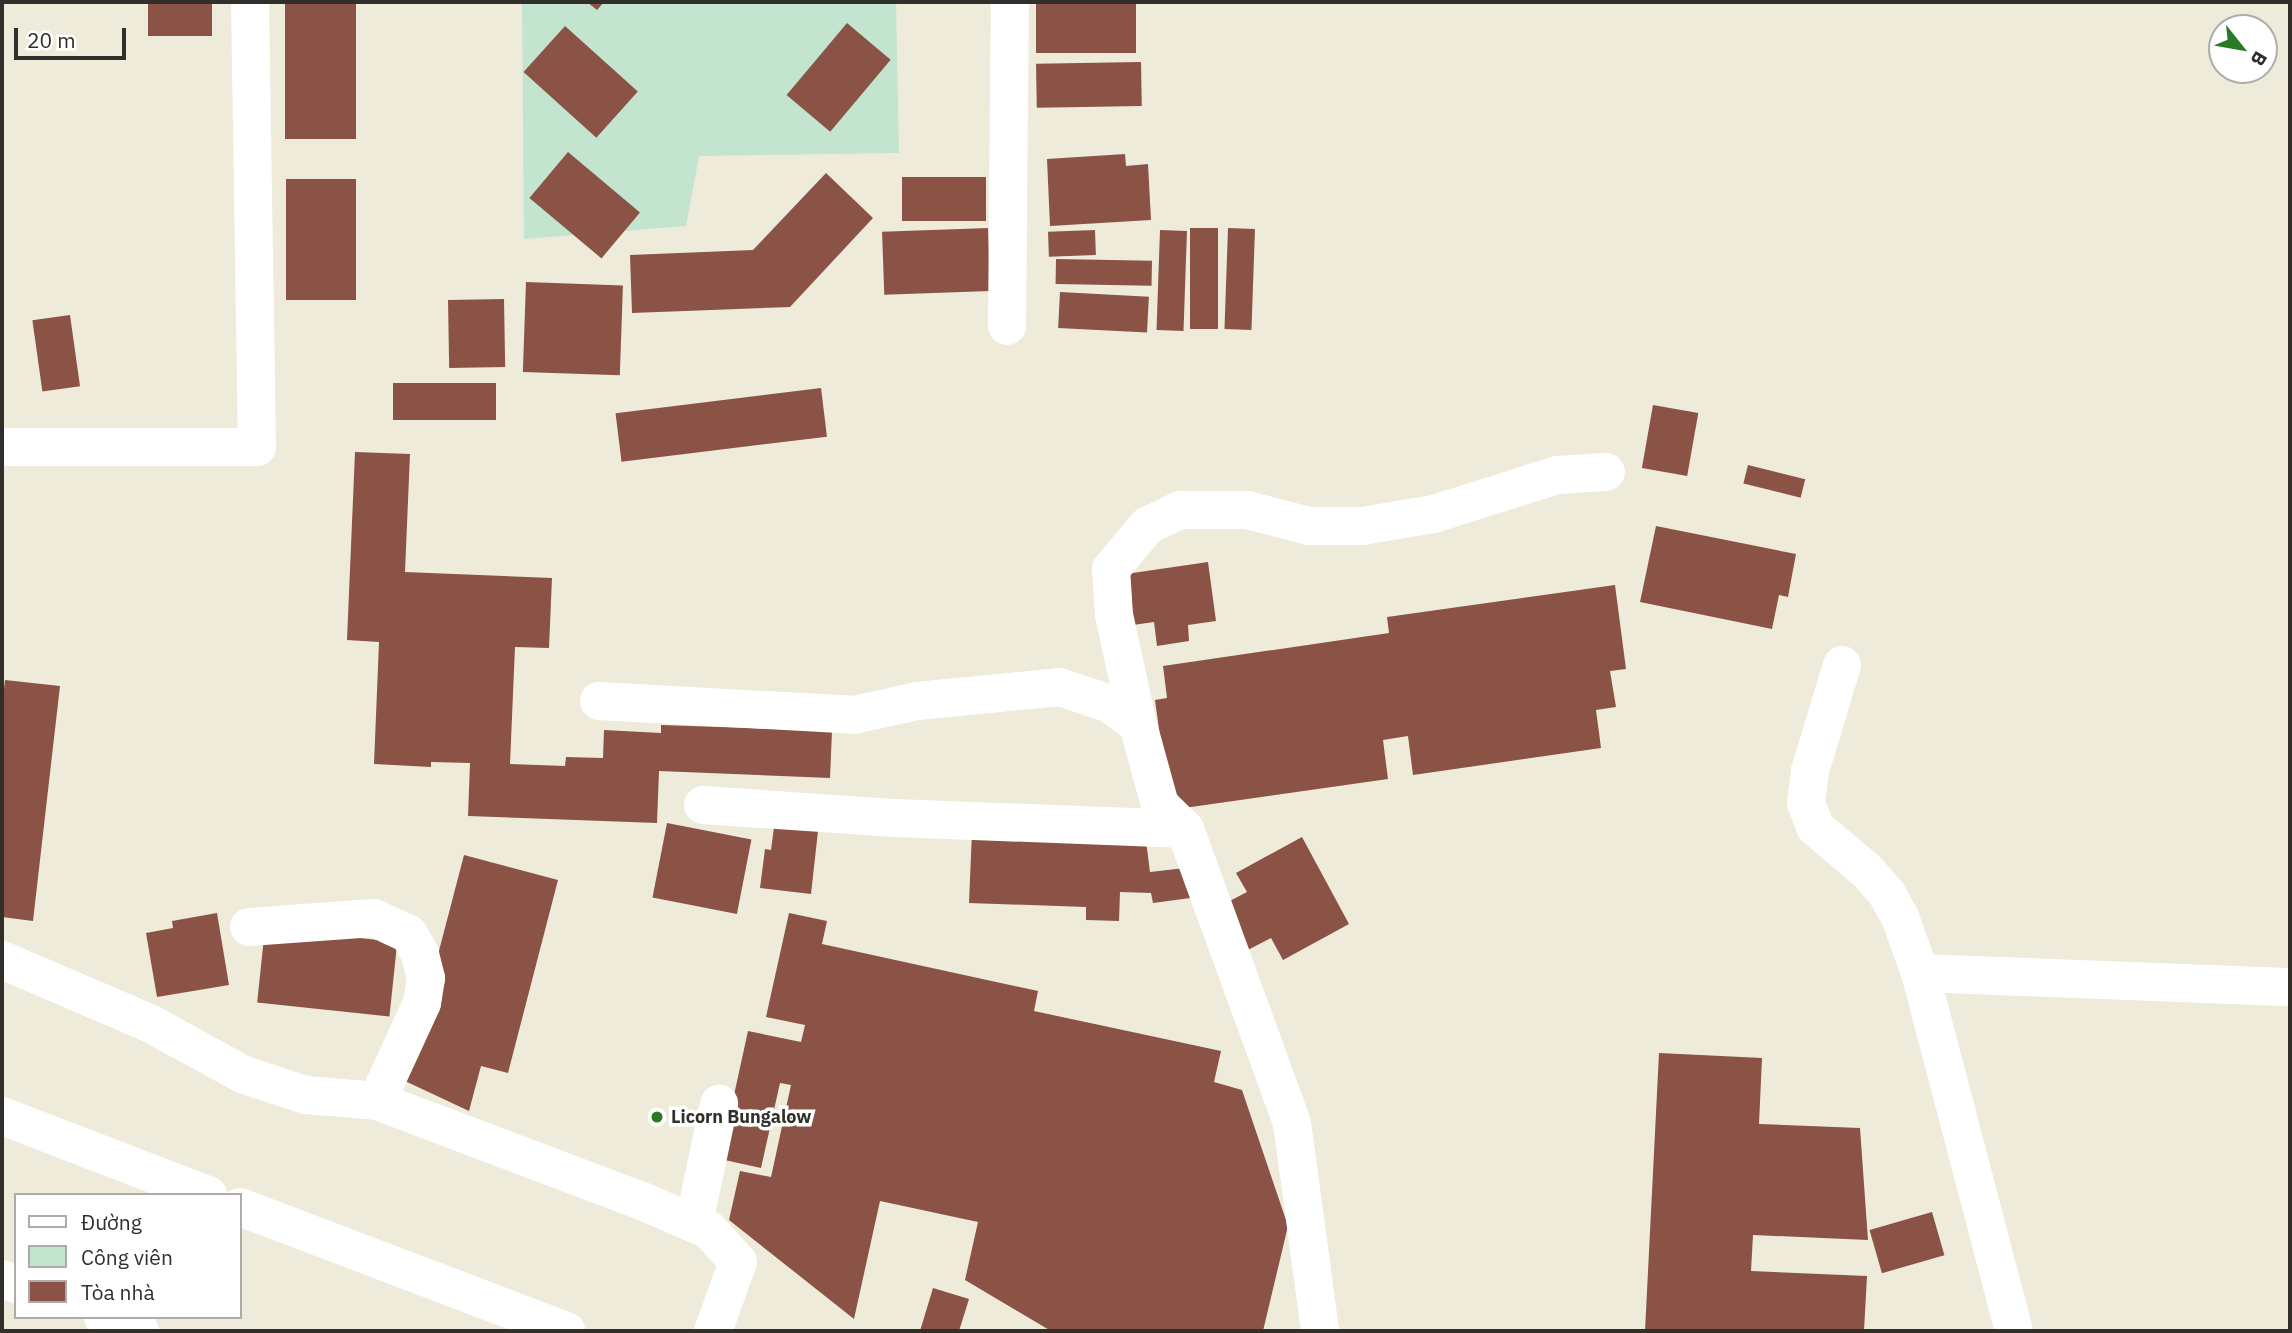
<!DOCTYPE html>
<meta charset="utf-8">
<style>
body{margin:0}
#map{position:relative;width:2292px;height:1333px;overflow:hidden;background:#eeebda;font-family:"IBM Plex Sans",sans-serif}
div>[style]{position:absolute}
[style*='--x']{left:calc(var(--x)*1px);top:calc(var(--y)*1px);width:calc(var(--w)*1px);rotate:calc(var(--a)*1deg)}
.green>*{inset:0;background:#c3e4ce}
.building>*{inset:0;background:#8a5346;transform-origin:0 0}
.minor>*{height:38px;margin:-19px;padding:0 19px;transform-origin:19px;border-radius:19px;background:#fff}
.dots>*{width:19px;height:19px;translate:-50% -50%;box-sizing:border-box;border:4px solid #fff;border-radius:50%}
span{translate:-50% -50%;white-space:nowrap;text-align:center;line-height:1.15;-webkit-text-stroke:7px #fff;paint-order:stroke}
.poi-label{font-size:18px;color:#312f29;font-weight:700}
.left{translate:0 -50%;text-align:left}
.frame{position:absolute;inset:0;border:4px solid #312f29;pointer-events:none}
.legend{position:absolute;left:14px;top:1193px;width:228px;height:126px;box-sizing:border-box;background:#fff;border:2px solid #adaca9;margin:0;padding:9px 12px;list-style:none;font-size:21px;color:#312f29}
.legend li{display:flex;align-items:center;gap:14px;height:35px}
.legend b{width:35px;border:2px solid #adaca9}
.north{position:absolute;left:2208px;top:14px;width:70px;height:70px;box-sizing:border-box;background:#fff;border:2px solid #adaca9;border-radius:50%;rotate:121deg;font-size:19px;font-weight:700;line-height:28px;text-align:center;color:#312f29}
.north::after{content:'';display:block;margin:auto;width:24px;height:32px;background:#297a24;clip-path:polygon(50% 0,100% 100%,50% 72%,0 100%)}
.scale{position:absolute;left:14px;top:28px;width:112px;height:32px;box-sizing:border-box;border:4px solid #312f29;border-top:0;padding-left:9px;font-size:21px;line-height:24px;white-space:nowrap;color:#312f29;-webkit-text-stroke:5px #fff;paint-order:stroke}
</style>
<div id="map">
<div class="green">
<i style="clip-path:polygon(522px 2px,896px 2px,899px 153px,699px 156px,686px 226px,524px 239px)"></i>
</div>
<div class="building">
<i style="left:148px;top:2px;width:64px;height:34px"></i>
<i style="left:285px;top:2px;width:71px;height:137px"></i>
<i style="clip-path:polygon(587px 2px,604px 2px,597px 10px)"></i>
<i style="left:1036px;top:2px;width:100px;height:51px"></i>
<i style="left:847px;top:23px;width:57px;height:94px;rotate:40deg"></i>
<i style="left:565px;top:26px;width:98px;height:62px;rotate:42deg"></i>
<i style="left:1141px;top:62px;width:44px;height:105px;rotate:89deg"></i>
<i style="left:568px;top:152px;width:94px;height:60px;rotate:40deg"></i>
<i style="clip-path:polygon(1125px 154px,1126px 166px,1148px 164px,1151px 220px,1050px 226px,1047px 159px)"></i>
<i style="clip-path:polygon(826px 173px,873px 218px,790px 307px,632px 313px,630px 255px,753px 250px)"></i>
<i style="left:986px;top:177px;width:44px;height:84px;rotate:90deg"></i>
<i style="left:286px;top:179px;width:70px;height:121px"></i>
<i style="left:988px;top:228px;width:63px;height:106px;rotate:88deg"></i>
<i style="left:1190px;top:228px;width:28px;height:101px"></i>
<i style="left:1228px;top:228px;width:27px;height:101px;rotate:2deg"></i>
<i style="left:1095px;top:230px;width:25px;height:47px;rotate:88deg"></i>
<i style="left:1160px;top:230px;width:27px;height:100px;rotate:2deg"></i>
<i style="left:1056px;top:259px;width:96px;height:25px;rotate:1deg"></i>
<i style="left:526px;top:282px;width:97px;height:90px;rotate:2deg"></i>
<i style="left:1060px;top:292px;width:89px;height:36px;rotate:3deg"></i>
<i style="left:504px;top:299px;width:68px;height:56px;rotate:89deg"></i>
<i style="left:70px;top:315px;width:72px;height:38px;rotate:82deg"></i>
<i style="left:393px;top:383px;width:103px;height:37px"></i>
<i style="left:821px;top:388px;width:49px;height:207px;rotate:83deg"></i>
<i style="left:1653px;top:405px;width:46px;height:64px;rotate:10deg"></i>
<i style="clip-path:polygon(355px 452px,410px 454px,405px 572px,552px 578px,549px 648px,515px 647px,510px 764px,565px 766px,566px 757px,603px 758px,604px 730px,661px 733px,661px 725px,832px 731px,830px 778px,659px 771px,657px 823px,468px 816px,470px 763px,431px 762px,431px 767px,374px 764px,379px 642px,347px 640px)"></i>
<i style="left:1748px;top:465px;width:59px;height:19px;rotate:14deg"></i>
<i style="clip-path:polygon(1656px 526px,1796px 554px,1788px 597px,1779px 595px,1772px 629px,1640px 602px)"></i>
<i style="clip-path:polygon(1208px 562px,1216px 621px,1188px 625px,1189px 641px,1157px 646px,1154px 622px,1126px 626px,1119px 575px)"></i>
<i style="clip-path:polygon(1615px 585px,1626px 669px,1610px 671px,1616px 707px,1596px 710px,1601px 748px,1413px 775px,1408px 736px,1383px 740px,1388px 779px,1170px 810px,1155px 700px,1167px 698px,1163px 666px,1389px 633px,1387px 617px)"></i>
<i style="clip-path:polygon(5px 680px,60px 686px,33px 921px,2px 917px,2px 706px)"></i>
<i style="left:667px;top:823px;width:86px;height:76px;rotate:11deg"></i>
<i style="clip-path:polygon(774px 827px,818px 831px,811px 894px,760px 888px,765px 849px,771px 850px)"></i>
<i style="clip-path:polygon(972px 831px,1145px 833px,1150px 872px,1194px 867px,1198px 897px,1153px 903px,1151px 893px,1120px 892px,1119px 921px,1086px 920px,1086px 907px,969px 903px)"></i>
<i style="clip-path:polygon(1302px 837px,1349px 924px,1283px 960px,1271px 938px,1240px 954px,1216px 908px,1247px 892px,1236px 873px)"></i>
<i style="clip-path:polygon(464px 855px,558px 880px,508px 1073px,481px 1066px,469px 1111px,405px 1081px)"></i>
<i style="clip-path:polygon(217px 913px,229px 985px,157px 997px,146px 933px,173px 928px,172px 921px)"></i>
<i style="clip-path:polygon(789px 913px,827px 921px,822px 944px,1038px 991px,1034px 1011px,1221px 1051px,1214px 1082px,1242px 1090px,1288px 1226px,1263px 1331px,1051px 1331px,965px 1280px,978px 1222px,880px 1201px,854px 1319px,729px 1220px,740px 1171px,771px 1177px,791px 1085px,780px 1083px,761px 1168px,720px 1159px,748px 1031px,801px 1042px,805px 1025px,766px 1017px)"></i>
<i style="left:265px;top:928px;width:133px;height:75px;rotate:6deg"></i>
<i style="clip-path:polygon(1659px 1053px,1762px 1058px,1759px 1124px,1860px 1128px,1868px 1240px,1753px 1235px,1751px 1271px,1867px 1276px,1864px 1331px,1645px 1331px)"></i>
<i style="left:1932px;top:1212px;width:45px;height:65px;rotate:74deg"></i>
<i style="clip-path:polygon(933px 1288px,969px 1299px,959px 1331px,920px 1331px)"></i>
</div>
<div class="minor">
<i style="--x:1007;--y:326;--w:324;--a:-89.5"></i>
<i style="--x:2;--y:447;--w:255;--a:0"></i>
<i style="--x:257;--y:447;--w:445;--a:-90.9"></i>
<i style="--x:1842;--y:665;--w:111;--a:106.8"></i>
<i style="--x:1810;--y:771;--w:32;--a:97"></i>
<i style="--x:1806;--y:803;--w:26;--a:69"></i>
<i style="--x:1815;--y:827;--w:70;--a:40.3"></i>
<i style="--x:1868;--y:872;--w:29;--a:49"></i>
<i style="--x:1887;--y:894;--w:26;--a:61"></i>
<i style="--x:1900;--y:917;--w:59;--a:70.3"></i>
<i style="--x:599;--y:701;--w:255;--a:3.1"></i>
<i style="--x:854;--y:715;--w:65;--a:-12.5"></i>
<i style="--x:917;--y:701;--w:143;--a:-5.6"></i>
<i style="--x:1059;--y:687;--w:52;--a:18.1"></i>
<i style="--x:1108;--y:703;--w:37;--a:36"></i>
<i style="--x:1138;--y:725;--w:83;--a:74.6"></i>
<i style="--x:1160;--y:805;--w:35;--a:44"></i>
<i style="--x:1185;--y:829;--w:313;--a:70"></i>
<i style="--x:1292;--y:1123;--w:210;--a:82.3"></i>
<i style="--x:1138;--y:725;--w:113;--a:-102.3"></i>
<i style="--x:1114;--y:615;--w:46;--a:-93.7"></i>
<i style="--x:1111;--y:569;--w:56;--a:-50.1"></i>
<i style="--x:1147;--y:526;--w:37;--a:-26"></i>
<i style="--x:1180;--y:510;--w:67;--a:0"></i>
<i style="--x:1247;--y:510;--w:64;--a:14.5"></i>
<i style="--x:1309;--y:526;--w:53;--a:0"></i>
<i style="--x:1362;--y:526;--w:73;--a:-9.5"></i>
<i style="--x:1434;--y:514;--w:129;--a:-17.6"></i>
<i style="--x:1557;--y:475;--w:49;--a:-3.5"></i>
<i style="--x:703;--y:805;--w:193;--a:3.9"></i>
<i style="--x:896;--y:818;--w:289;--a:2.2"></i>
<i style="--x:249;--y:927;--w:125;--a:-4.1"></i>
<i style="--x:374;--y:918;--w:38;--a:25"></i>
<i style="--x:409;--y:934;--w:23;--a:61"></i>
<i style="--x:420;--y:954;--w:25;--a:76"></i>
<i style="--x:426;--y:978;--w:25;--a:99"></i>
<i style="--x:422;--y:1003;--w:108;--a:114.7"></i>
<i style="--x:2;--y:960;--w:162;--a:23.2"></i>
<i style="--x:151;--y:1024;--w:106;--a:28.7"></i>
<i style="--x:244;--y:1075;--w:65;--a:17.9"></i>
<i style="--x:306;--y:1095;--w:71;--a:4.8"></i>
<i style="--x:377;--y:1101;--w:283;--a:20.7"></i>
<i style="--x:642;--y:1201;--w:73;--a:23.4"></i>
<i style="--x:709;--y:1230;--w:43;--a:47.8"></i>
<i style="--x:738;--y:1262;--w:73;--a:109.9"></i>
<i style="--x:2;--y:1116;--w:221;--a:21"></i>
<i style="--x:240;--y:1207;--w:349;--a:20.8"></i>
<i style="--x:694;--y:1223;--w:122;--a:-78.1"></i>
<i style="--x:2;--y:1279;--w:15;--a:20"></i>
<i style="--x:103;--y:1317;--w:40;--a:21"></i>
<i style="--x:2014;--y:1331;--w:370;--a:-104.7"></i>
<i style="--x:1920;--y:973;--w:370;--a:2.2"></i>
</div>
<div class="dots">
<i style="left:657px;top:1117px;background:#297a24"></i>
</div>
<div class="poi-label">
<span class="left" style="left:671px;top:1117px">Licorn Bungalow</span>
</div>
<div class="frame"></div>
<ul class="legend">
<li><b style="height:9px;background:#fff"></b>Đường</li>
<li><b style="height:19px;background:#c3e4ce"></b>Công viên</li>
<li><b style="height:19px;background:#8a5346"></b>Tòa nhà</li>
</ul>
<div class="north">B</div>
<div class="scale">20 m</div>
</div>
